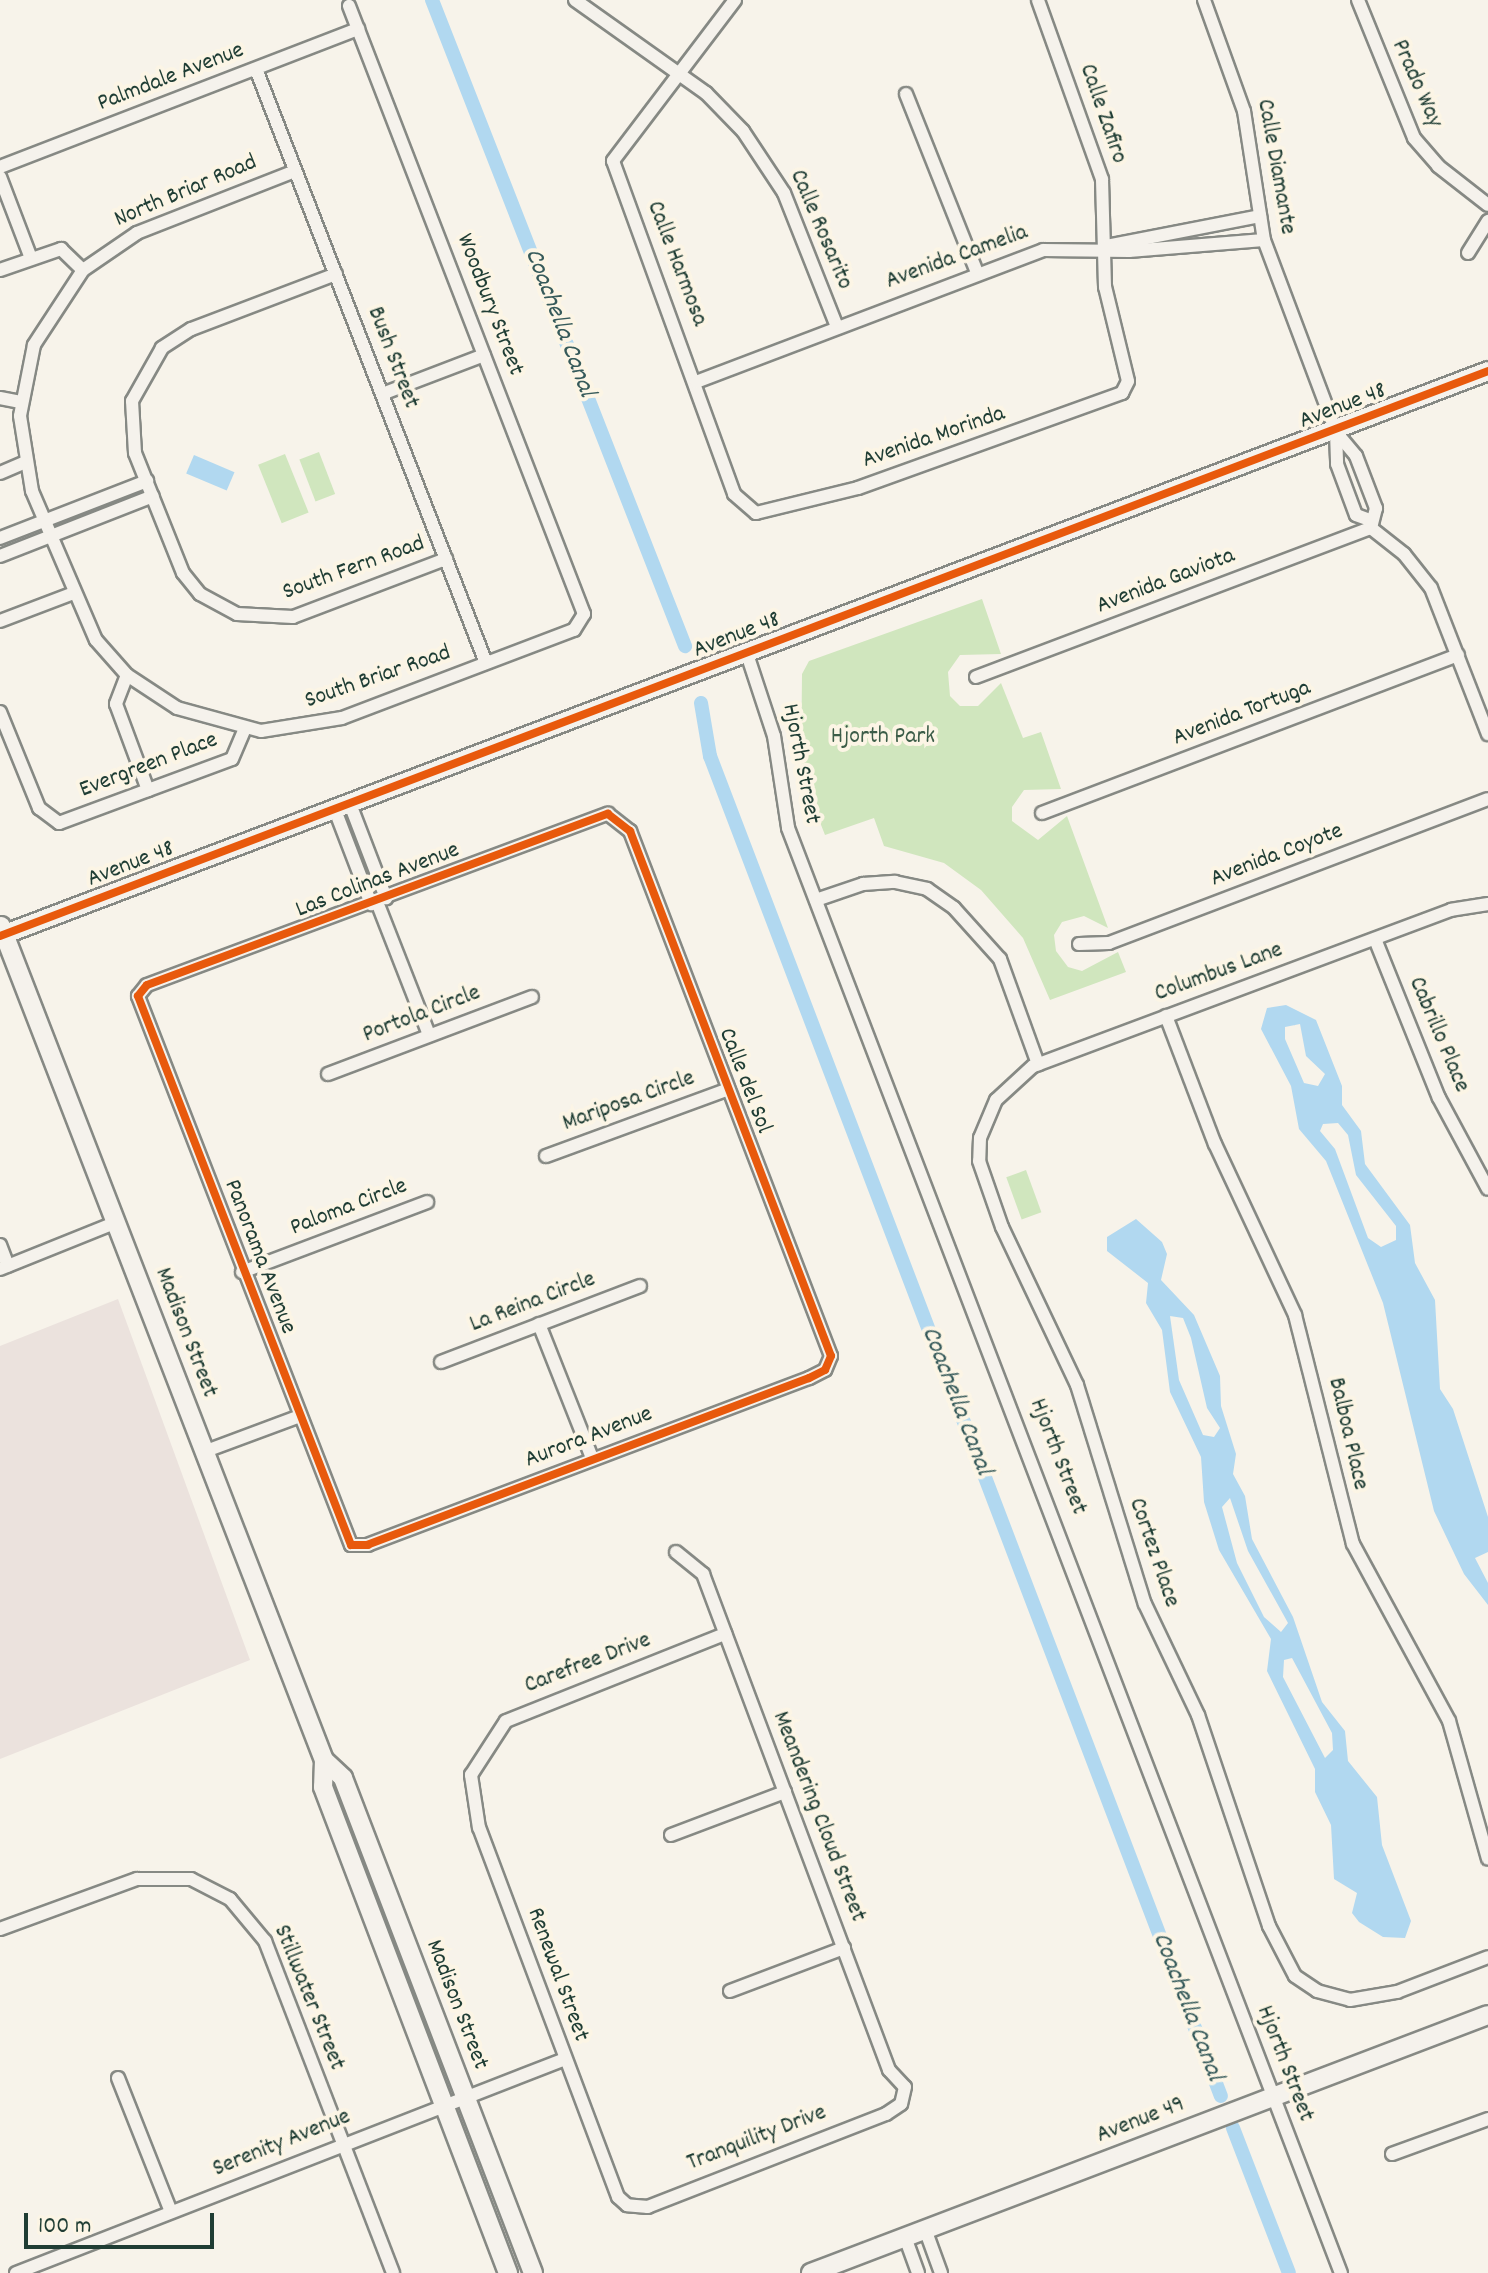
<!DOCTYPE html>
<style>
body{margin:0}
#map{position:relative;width:1488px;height:2273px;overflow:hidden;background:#f7f3ea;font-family:Dekko,sans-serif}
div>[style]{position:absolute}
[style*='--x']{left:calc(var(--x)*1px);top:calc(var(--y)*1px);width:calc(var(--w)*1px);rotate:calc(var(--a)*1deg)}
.built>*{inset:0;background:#ebe2dd}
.green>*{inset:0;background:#d0e6be;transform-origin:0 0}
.water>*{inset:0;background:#b1d8f0;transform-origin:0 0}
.canal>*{height:14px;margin:-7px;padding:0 7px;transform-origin:7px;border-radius:7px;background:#b1d8f0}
.roads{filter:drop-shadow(2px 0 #868984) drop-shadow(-2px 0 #868984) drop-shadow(0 2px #868984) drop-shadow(0 -2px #868984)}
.street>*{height:12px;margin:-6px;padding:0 6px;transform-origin:6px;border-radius:6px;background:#f5f2ec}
.secondary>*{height:18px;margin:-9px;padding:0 9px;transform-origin:9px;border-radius:9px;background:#f5f2ec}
.cycleway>*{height:8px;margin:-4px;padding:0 4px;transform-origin:4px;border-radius:4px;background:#e8590c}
span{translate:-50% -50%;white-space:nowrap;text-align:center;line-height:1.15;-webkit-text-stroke:8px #fcf5e5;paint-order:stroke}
.street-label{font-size:24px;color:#1f3d34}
.park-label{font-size:24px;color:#3c5d48}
.water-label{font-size:26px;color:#365a5a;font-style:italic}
.scale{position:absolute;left:24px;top:2213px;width:190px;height:36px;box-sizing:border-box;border:4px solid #1f3d34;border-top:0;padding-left:10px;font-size:24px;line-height:28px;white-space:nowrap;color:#1f3d34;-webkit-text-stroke:6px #fcf5e5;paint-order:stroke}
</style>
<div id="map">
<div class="built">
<i style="clip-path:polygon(118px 1299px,250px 1660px,0 1759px,0 1346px)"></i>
</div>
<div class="green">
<i style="left:319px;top:452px;width:45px;height:21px;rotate:69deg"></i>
<i style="left:285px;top:454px;width:63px;height:29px;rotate:68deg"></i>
<i style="clip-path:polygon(982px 599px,1001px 654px,960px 655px,948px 672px,950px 696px,960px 706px,978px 706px,1001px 683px,1023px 738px,1041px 732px,1061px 789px,1024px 790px,1012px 807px,1012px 821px,1038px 840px,1067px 816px,1108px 928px,1084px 916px,1062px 922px,1054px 935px,1056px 951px,1068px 967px,1082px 971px,1118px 952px,1126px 972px,1050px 1000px,1023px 938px,981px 890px,944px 863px,884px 846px,874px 818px,825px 835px,801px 774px,802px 674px,809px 661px)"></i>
<i style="left:1026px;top:1170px;width:45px;height:21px;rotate:70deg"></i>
</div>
<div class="water">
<i style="left:194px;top:455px;width:44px;height:20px;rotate:23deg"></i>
<i style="clip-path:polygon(evenodd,1286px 1005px,1316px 1020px,1342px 1086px,1342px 1105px,1361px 1131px,1365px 1164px,1410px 1225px,1415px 1263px,1435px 1300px,1440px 1389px,1453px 1409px,1488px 1517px,1488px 1552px,1475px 1558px,1488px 1583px,1488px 1605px,1464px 1574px,1434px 1511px,1383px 1303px,1326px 1161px,1299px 1129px,1291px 1086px,1261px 1029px,1267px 1008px,1286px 1005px,1300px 1024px,1306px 1056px,1325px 1074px,1318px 1086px,1304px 1083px,1285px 1039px,1285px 1027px,1300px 1024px,1286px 1005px,1338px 1123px,1348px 1135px,1356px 1175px,1396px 1226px,1396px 1240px,1381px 1247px,1368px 1238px,1335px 1149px,1320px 1131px,1323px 1124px,1338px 1123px)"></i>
<i style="clip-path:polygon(evenodd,1136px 1219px,1162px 1242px,1167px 1254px,1161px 1280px,1194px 1315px,1220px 1376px,1221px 1406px,1236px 1454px,1233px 1474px,1245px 1496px,1252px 1539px,1293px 1617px,1322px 1702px,1345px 1731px,1348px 1761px,1377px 1797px,1382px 1845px,1411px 1921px,1405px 1938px,1383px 1937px,1359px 1922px,1352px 1913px,1357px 1893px,1334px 1879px,1331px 1825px,1315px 1792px,1315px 1769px,1267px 1671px,1271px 1639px,1219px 1550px,1204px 1502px,1201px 1457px,1170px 1392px,1162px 1330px,1146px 1303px,1148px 1283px,1107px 1251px,1107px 1237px,1136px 1219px,1170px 1316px,1183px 1318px,1191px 1338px,1207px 1408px,1220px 1428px,1214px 1437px,1203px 1435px,1179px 1380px,1170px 1316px,1136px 1219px,1230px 1498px,1248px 1551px,1288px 1623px,1281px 1632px,1264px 1617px,1237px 1563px,1222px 1507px,1230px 1498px,1136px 1219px,1292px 1658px,1332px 1733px,1333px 1750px,1325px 1758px,1283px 1677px,1284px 1660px,1292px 1658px)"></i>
</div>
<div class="canal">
<i style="--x:432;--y:0;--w:694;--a:68.61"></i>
<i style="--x:701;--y:703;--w:54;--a:80.4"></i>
<i style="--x:710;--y:756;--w:1434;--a:69.13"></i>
<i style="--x:1233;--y:2128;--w:155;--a:68.9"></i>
</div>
<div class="roads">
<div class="street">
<i style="--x:575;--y:0;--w:161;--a:35.4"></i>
<i style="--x:706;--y:93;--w:53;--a:45.8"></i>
<i style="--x:743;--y:131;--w:74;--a:56.5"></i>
<i style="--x:784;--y:193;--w:144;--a:68.4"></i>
<i style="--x:735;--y:0;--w:202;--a:127.2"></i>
<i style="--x:613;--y:161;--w:354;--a:70"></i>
<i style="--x:734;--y:494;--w:29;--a:41"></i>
<i style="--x:756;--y:513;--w:105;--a:-13.8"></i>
<i style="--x:858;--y:488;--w:281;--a:-19.8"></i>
<i style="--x:1122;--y:393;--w:13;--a:-63"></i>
<i style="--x:1128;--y:381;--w:97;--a:-103.7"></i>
<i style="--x:1105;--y:287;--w:108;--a:-91.6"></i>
<i style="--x:1102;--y:179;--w:190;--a:-109.7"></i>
<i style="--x:1204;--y:0;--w:118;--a:70.2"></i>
<i style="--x:1244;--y:111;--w:131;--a:81.2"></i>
<i style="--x:1264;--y:240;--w:205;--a:69.4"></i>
<i style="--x:1336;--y:432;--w:32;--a:88"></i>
<i style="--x:1337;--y:464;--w:54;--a:69.6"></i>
<i style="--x:1356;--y:515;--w:15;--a:20"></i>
<i style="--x:1358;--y:0;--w:149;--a:67.9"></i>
<i style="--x:1414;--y:138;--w:37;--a:49"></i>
<i style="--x:1438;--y:166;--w:63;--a:38"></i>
<i style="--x:256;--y:69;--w:637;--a:68.83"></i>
<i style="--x:906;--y:94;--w:192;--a:68.3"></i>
<i style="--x:0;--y:167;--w:384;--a:-21.1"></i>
<i style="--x:295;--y:171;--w:170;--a:158.6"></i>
<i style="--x:137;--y:233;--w:65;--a:145.6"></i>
<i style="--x:83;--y:270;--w:90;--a:123.2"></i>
<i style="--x:34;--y:345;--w:72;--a:101.2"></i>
<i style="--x:20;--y:416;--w:76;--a:80.9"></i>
<i style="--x:32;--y:491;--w:162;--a:66.8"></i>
<i style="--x:96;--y:640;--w:47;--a:48.5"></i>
<i style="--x:127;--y:675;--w:60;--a:33.4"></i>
<i style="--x:177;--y:708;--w:87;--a:15.3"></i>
<i style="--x:261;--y:731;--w:82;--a:-9.1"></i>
<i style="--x:342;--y:718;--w:248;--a:-20.8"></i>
<i style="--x:574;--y:630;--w:19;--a:-58"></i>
<i style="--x:584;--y:614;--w:652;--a:-111.13"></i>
<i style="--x:0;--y:177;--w:87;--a:69.1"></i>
<i style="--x:1106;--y:246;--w:157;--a:-11"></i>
<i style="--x:1468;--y:253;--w:38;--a:-58"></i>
<i style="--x:0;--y:270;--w:65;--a:-19"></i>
<i style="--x:61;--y:249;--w:30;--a:44"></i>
<i style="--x:336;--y:274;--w:155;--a:159.2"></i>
<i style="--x:191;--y:329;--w:35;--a:147"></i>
<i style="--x:162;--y:348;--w:61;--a:119.5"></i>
<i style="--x:132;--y:401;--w:52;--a:86.7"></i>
<i style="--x:135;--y:453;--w:129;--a:68.2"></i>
<i style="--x:183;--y:573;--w:27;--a:51"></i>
<i style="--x:200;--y:594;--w:42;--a:28.4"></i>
<i style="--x:237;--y:614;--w:56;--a:3.1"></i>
<i style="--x:293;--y:617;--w:164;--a:-20.8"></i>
<i style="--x:696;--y:382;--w:371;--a:-20.8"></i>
<i style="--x:1043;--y:250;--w:86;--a:0.7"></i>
<i style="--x:1129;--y:251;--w:135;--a:-4.7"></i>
<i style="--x:382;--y:394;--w:109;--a:-20.9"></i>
<i style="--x:0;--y:398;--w:21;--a:11"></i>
<i style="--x:1336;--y:432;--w:31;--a:50"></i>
<i style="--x:1356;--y:456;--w:56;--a:69"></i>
<i style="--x:1376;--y:508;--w:21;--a:104"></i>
<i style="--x:1371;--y:528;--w:42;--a:38.2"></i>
<i style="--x:1404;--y:554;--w:43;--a:51.5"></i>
<i style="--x:1431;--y:588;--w:157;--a:68.7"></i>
<i style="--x:0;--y:473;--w:26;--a:-23"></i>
<i style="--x:0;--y:538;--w:158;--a:-21.2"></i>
<i style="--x:0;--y:556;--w:164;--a:-21.4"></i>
<i style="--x:0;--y:621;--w:76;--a:-20.8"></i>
<i style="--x:747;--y:654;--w:86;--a:71.8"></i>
<i style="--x:774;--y:736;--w:93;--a:81.3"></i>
<i style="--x:788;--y:828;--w:1547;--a:69.06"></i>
<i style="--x:127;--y:675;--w:31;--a:111"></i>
<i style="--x:116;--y:704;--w:92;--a:69.6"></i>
<i style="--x:976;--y:677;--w:422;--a:-20.7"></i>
<i style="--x:0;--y:712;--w:104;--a:67.9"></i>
<i style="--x:39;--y:808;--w:25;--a:37"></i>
<i style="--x:59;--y:823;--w:184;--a:-20.3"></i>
<i style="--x:232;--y:759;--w:33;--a:-67"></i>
<i style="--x:350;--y:804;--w:101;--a:69"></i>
<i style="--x:335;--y:810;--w:101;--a:69"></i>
<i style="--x:1042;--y:813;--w:445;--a:-20.8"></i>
<i style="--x:608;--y:814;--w:28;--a:38"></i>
<i style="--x:630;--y:831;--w:562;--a:69.05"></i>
<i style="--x:831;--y:1356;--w:15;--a:113"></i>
<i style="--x:825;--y:1370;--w:18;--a:153"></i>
<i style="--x:809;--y:1378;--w:472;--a:159.3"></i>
<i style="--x:368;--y:1545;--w:17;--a:180"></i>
<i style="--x:351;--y:1545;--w:589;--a:-111.21"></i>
<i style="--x:138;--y:996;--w:14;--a:-51"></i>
<i style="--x:147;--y:985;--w:492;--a:-20.4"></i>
<i style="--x:816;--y:900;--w:50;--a:-18.8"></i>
<i style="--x:863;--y:884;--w:32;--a:-4"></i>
<i style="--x:895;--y:882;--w:33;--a:12"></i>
<i style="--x:927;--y:889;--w:33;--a:35"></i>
<i style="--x:954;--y:908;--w:69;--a:48"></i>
<i style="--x:1000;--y:959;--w:112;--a:70.1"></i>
<i style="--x:377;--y:902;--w:143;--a:68.6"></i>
<i style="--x:1488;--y:904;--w:37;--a:171"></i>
<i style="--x:1451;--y:910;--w:446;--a:159.5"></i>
<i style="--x:1033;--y:1066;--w:50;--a:137.4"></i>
<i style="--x:996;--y:1100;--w:41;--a:112.8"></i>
<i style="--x:980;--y:1138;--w:23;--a:92"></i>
<i style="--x:979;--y:1161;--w:70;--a:70.8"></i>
<i style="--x:1002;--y:1227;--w:175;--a:64.6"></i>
<i style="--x:1077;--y:1385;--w:229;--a:72.8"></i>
<i style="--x:1145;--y:1604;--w:123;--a:64.5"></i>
<i style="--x:1198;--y:1715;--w:223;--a:71.4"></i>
<i style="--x:1269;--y:1926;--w:56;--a:62.5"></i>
<i style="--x:1295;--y:1976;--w:27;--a:34"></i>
<i style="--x:1317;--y:1991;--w:34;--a:15"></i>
<i style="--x:1350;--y:2000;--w:48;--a:-9.7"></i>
<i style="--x:1397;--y:1992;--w:97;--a:-21"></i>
<i style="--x:1375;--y:939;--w:171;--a:68.1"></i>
<i style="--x:1439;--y:1098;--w:103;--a:61.7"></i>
<i style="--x:1079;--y:944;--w:30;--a:-2"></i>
<i style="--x:1109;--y:943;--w:405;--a:-20.8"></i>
<i style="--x:1166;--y:1016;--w:137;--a:69.1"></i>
<i style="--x:1215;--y:1144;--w:189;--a:64.9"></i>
<i style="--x:1295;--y:1315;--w:236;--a:75.8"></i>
<i style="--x:1353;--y:1544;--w:201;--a:61.5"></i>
<i style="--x:1449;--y:1721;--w:143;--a:74.2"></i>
<i style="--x:328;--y:1074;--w:218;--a:-20.7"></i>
<i style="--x:546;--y:1156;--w:192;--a:-20.1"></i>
<i style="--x:0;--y:1245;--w:22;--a:69"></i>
<i style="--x:0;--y:1269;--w:126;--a:-21.9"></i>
<i style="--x:242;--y:1272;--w:198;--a:-20.7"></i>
<i style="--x:539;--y:1324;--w:144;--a:68.4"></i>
<i style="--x:441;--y:1362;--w:213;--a:-20.9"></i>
<i style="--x:206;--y:1451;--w:100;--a:-20.4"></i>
<i style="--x:676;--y:1552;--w:35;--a:39"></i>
<i style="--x:703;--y:1574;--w:530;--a:69.44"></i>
<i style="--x:889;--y:2070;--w:23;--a:47"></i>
<i style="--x:905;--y:2087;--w:17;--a:103"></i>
<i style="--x:901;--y:2104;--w:18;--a:146"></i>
<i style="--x:886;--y:2114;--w:256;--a:158.7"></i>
<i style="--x:648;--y:2207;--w:21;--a:-175"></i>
<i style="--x:627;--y:2205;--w:12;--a:-138"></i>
<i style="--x:618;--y:2197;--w:394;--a:-110.6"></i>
<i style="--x:479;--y:1828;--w:54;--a:-98.6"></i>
<i style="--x:471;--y:1775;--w:64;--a:-57.1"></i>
<i style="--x:506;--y:1721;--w:236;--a:-21.7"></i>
<i style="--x:671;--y:1835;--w:122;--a:-20.7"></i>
<i style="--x:0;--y:1929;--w:146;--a:-20.1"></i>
<i style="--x:137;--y:1879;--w:54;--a:0"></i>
<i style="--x:191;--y:1879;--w:44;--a:27.1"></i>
<i style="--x:230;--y:1899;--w:55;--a:50.2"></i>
<i style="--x:265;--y:1941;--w:356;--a:68.9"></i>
<i style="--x:730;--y:1991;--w:122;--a:-20.7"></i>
<i style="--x:118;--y:2078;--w:144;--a:68.4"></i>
<i style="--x:1392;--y:2154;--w:102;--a:-20"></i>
<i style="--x:925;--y:2229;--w:47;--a:70"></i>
<i style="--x:905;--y:2237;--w:38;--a:70"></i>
<i style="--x:16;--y:2273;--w:589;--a:-21.3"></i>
</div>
<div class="secondary">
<i style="--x:1;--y:926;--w:894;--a:68.83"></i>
<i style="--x:324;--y:1760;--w:27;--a:92"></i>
<i style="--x:323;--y:1787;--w:520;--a:69.16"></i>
<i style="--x:0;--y:936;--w:1592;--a:-20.79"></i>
<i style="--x:324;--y:1760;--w:26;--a:43"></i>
<i style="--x:343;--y:1778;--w:530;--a:69"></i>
<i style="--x:811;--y:2273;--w:724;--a:-20.86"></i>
</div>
</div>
<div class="cycleway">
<i style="--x:608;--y:814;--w:28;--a:38"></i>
<i style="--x:630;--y:831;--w:562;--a:69.05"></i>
<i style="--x:831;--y:1356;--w:15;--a:113"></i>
<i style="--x:825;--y:1370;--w:18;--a:153"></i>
<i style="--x:809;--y:1378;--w:472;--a:159.3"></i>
<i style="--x:368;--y:1545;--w:17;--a:180"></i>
<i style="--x:351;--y:1545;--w:589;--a:-111.21"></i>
<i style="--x:138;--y:996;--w:14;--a:-51"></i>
<i style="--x:147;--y:985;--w:492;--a:-20.4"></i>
<i style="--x:0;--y:936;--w:1592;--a:-20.79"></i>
</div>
<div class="street-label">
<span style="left:171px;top:78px;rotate:-21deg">Palmdale Avenue</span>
<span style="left:1416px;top:84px;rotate:66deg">Prado Way</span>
<span style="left:1102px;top:114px;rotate:71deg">Calle Zafiro</span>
<span style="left:1275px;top:167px;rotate:80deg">Calle Diamante</span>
<span style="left:186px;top:192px;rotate:-23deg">North Briar Road</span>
<span style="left:820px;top:230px;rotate:67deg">Calle Rosarito</span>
<span style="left:957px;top:258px;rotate:-20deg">Avenida Camelia</span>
<span style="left:676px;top:264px;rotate:69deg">Calle Harmosa</span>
<span style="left:489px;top:305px;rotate:69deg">Woodbury Street</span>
<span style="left:392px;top:358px;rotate:69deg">Bush Street</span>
<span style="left:1343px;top:407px;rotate:-21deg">Avenue 48</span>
<span style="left:934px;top:438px;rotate:-19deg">Avenida Morinda</span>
<span style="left:354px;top:569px;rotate:-20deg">South Fern Road</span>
<span style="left:1166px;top:582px;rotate:-21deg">Avenida Gaviota</span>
<span style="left:737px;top:636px;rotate:-21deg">Avenue 48</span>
<span style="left:378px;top:678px;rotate:-19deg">South Briar Road</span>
<span style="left:1242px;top:714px;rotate:-21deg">Avenida Tortuga</span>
<span style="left:800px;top:764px;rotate:79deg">Hjorth Street</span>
<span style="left:149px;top:766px;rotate:-21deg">Evergreen Place</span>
<span style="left:1277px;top:856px;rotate:-21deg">Avenida Coyote</span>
<span style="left:131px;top:865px;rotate:-21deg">Avenue 48</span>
<span style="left:378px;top:881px;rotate:-21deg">Las Colinas Avenue</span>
<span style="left:1219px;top:973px;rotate:-20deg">Columbus Lane</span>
<span style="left:422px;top:1015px;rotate:-21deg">Portola Circle</span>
<span style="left:1438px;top:1035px;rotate:67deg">Cabrillo Place</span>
<span style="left:744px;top:1081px;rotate:69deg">Calle del Sol</span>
<span style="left:629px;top:1102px;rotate:-20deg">Mariposa Circle</span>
<span style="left:349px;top:1208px;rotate:-21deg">Paloma Circle</span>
<span style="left:259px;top:1257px;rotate:69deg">Panorama Avenue</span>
<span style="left:533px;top:1303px;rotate:-21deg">La Reina Circle</span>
<span style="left:185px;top:1333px;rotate:69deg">Madison Street</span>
<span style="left:1347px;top:1434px;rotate:77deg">Balboa Place</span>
<span style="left:589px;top:1438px;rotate:-21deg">Aurora Avenue</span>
<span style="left:1057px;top:1457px;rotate:69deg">Hjorth Street</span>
<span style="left:1153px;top:1553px;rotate:71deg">Cortez Place</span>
<span style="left:588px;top:1664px;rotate:-21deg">Carefree Drive</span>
<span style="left:818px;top:1817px;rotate:69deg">Meandering Cloud Street</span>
<span style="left:557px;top:1975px;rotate:70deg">Renewal Street</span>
<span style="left:308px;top:1998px;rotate:68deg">Stillwater Street</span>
<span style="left:456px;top:2005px;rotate:69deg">Madison Street</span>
<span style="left:1284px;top:2064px;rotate:69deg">Hjorth Street</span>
<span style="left:1141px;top:2121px;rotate:-21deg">Avenue 49</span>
<span style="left:757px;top:2139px;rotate:-21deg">Tranquility Drive</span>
<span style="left:282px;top:2144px;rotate:-22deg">Serenity Avenue</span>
</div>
<div class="park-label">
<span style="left:883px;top:738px">Hjorth Park</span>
</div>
<div class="water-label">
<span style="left:559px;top:323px;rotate:69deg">Coachella Canal</span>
<span style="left:956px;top:1401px;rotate:69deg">Coachella Canal</span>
<span style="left:1187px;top:2007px;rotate:69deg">Coachella Canal</span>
</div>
<div class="scale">100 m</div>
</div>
